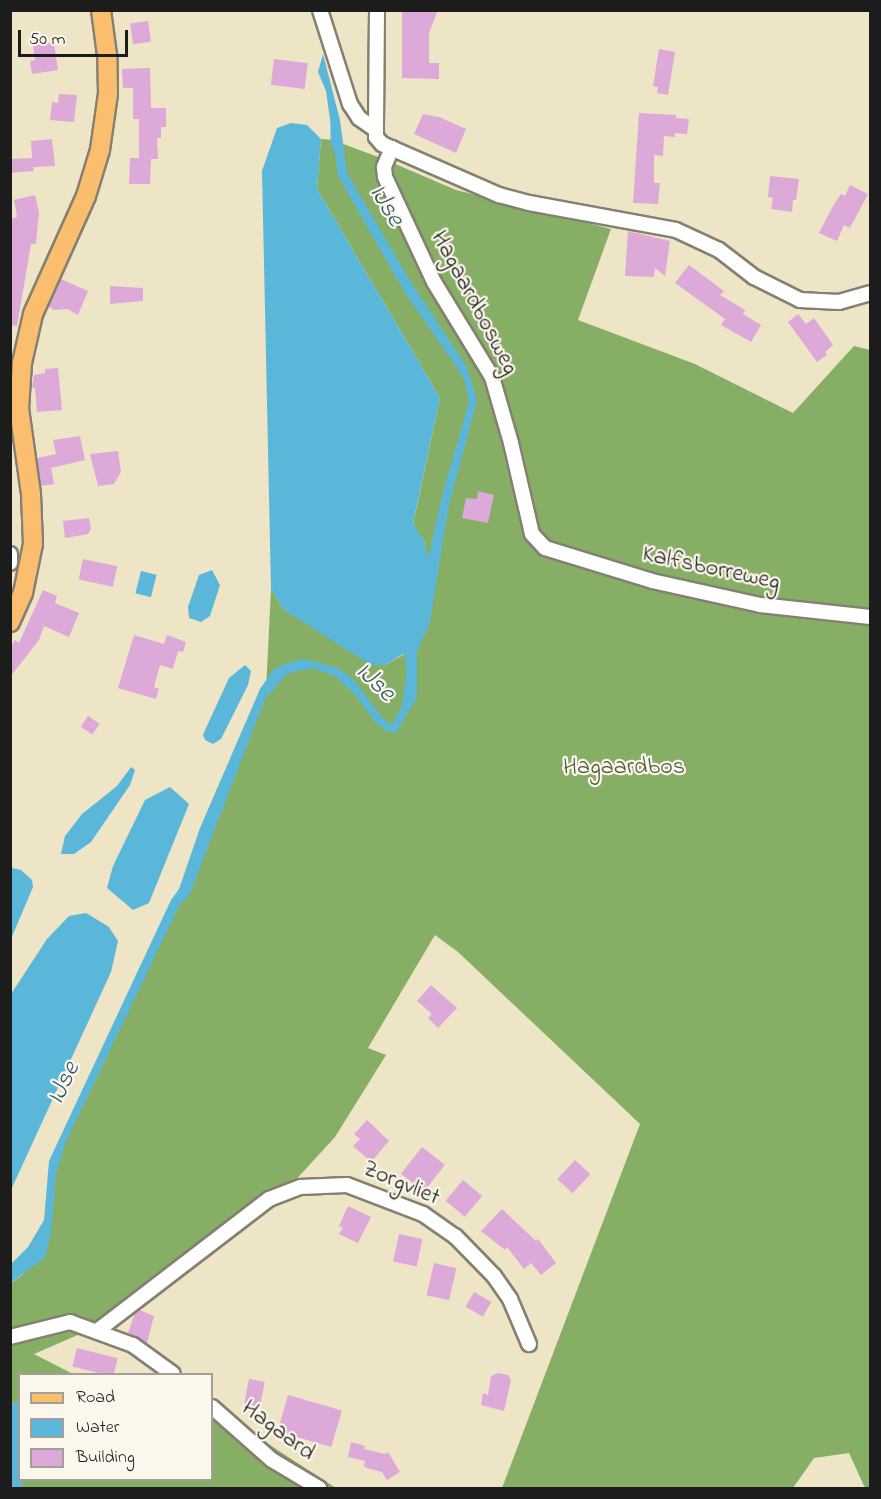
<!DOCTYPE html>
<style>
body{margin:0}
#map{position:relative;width:881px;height:1499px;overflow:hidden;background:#eee5c6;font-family:"Indie Flower",sans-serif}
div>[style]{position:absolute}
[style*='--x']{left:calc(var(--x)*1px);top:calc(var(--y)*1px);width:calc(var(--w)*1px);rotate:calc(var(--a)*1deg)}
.forest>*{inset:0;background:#86af65}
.water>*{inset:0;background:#5bb7d9;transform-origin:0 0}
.stream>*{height:4.5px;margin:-2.25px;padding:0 2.25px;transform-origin:2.25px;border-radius:2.25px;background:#5bb7d9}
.building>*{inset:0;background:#dca9d9;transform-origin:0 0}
.roads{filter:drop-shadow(2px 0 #858071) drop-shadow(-2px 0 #858071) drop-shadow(0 2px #858071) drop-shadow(0 -2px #858071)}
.minor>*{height:14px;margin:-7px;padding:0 7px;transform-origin:7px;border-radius:7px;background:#fff}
.major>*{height:18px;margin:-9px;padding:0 9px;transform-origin:9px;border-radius:9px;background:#fbbd6e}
span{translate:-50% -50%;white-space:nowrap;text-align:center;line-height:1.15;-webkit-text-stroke:4.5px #fbf7ec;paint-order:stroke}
.street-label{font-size:24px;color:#1c1c1c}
.park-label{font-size:24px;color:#4d593a}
.water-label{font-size:26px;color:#355a68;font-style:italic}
.frame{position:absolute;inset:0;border:12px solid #1c1c1c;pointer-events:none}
.legend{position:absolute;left:18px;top:1373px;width:195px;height:108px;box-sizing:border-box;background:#fbf7ec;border:2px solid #a29f99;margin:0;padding:8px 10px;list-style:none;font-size:18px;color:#1c1c1c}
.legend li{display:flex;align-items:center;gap:12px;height:30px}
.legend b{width:30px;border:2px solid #a29f99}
.scale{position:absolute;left:18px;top:30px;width:110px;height:27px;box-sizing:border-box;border:3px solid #1c1c1c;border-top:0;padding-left:8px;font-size:18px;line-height:21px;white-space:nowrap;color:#1c1c1c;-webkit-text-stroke:4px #fbf7ec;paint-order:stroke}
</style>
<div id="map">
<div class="forest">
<i style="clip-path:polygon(321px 139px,333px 140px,386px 160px,456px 190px,611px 229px,578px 320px,695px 364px,793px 413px,854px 346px,870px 350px,870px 1488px,865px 1488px,849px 1453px,814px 1458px,793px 1488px,502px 1488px,640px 1124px,458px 952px,435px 935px,368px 1048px,386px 1055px,335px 1137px,291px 1185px,95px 1336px,80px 1334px,34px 1354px,73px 1374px,20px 1374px,19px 1402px,11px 1404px,10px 1284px,22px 1275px,48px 1216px,56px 1156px,200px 844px,266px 690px,271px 589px,284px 610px,385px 665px,403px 655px,412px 642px,420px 588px,428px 560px,424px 541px,413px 524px,440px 398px,317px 189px)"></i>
<i style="clip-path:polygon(212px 1400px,259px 1438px,336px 1488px,20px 1488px,23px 1480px,212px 1480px)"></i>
</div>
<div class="water">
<i style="clip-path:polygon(323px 54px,340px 120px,347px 173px,409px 279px,467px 367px,477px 401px,448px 509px,430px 623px,417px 651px,417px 697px,396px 733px,387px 731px,376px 723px,356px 696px,335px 676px,313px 668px,288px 673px,265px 699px,189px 896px,180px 904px,65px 1144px,56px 1174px,51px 1233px,45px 1257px,11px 1283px,11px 1264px,28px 1247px,44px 1220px,49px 1161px,171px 900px,179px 889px,200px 828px,260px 689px,273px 670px,287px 663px,304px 659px,338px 668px,354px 680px,384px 720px,392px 725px,407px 695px,405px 653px,385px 665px,371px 665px,284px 610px,271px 589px,262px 171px,277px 128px,291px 123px,307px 125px,321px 139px,317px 189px,440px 398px,413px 523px,424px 541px,428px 559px,441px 500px,469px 402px,465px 382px,456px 366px,405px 293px,338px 176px,326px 91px,318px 72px)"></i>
<i style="clip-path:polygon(212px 570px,220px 585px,210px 616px,201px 622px,189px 618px,188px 607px,199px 575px)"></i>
<i style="left:141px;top:571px;width:16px;height:23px;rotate:14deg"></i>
<i style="clip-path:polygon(245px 665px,251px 671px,248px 685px,221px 739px,213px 744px,205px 740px,203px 735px,206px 728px,229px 678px)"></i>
<i style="clip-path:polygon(131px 767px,135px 770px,130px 785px,91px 842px,74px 854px,61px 854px,65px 836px,82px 814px,117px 786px)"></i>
<i style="clip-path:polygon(170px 787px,189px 804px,149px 903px,133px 910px,107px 888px,113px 866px,145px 800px)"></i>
<i style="clip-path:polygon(12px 868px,21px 870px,32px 880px,33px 887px,11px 939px)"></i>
<i style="clip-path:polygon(86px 913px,109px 927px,118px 941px,111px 972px,11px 1190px,11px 994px,47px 939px,69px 916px)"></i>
<i style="clip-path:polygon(19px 1402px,20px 1480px,23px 1480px,20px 1488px,11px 1488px,11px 1404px)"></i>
</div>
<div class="stream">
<i style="--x:333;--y:123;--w:17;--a:90"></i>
<i style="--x:333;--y:140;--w:16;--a:72"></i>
<i style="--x:404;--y:705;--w:21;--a:-82"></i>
</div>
<div class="building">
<i style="clip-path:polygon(402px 10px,438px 10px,429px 33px,429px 63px,439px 63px,439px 79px,402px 78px)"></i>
<i style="left:148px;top:21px;width:21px;height:18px;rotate:82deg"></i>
<i style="clip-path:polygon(54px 43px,58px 70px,32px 74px,30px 61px,35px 60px,33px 45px)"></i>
<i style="clip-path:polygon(659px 49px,675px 52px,668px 95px,657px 93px,658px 87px,653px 86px)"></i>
<i style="left:274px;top:59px;width:34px;height:26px;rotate:7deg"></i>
<i style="clip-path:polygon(150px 68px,151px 108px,166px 108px,166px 127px,161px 127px,161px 138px,157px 138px,158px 159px,151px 159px,150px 184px,129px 184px,130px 158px,139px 158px,139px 119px,133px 119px,133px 88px,123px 88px,122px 69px)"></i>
<i style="clip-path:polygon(59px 94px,77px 95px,74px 122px,50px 120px,52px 102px,58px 103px)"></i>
<i style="clip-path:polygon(639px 113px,676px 115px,676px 118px,689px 119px,687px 134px,675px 133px,675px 137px,664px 136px,663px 156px,654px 155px,654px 183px,660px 183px,658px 204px,633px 203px)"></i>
<i style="clip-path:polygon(423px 114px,439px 117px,466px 129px,456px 153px,414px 134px)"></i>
<i style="clip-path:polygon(52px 139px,55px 166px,33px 167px,34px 171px,10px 173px,10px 159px,32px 158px,31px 141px)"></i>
<i style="clip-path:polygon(770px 176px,799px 179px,796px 200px,793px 200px,792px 212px,771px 209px,773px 198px,768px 197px)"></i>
<i style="clip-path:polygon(850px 185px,868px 194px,850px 228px,844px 225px,837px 241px,819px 233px,833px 206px,841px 194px,845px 196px)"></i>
<i style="clip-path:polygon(35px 195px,39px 212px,36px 244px,31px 244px,17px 326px,10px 325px,10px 219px,17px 217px,14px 200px)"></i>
<i style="clip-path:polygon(628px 231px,670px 241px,665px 276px,655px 268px,654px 277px,625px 276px)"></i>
<i style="clip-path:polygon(689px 265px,724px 291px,720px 295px,745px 310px,743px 314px,761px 325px,751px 342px,721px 325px,725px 319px,675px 283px)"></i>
<i style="clip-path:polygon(61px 279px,88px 291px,78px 315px,68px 309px,54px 310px,49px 307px)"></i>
<i style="clip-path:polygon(110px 286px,143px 288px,143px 301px,110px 304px)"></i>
<i style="clip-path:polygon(798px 314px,806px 324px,814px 318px,833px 345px,825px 352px,827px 355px,817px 362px,788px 322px)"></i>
<i style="clip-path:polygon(58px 368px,62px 410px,37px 412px,35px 388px,32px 387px,34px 375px,45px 373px,45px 369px)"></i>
<i style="clip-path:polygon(80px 436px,85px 460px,51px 468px,54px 484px,41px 486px,37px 458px,56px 454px,53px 440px)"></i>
<i style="clip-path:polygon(118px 451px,121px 472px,114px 484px,98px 486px,90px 454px)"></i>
<i style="clip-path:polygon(478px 491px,494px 495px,488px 523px,462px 518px,466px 498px,477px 499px)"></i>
<i style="clip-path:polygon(89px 518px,91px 529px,88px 534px,65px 538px,63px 521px)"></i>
<i style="left:83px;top:559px;width:35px;height:21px;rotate:12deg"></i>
<i style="clip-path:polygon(43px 590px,57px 596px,55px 603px,79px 613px,69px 637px,44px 626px,39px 640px,10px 677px,10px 648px,15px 640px,19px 643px)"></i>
<i style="clip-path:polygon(134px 635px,164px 644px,167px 635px,186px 642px,183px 652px,178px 651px,173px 669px,160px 665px,154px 687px,159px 689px,156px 699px,118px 688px)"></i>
<i style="left:88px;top:716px;width:14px;height:13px;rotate:34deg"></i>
<i style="clip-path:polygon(431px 985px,457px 1008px,438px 1028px,428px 1018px,432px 1014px,417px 1001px)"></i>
<i style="clip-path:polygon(367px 1120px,389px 1141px,371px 1162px,353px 1146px,360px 1139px,354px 1134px)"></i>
<i style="left:422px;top:1147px;width:29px;height:34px;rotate:38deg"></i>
<i style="left:575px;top:1160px;width:21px;height:26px;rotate:43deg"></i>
<i style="left:463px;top:1180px;width:25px;height:27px;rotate:40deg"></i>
<i style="clip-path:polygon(348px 1206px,371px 1217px,358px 1243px,339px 1234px,343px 1228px,339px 1226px)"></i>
<i style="clip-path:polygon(502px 1209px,536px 1241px,538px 1239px,556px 1263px,541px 1275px,531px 1263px,524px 1269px,507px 1247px,505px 1250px,481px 1231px)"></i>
<i style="left:399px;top:1234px;width:24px;height:28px;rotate:12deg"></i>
<i style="left:434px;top:1263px;width:23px;height:33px;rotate:13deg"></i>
<i style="left:474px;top:1292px;width:20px;height:17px;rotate:30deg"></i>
<i style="clip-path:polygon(139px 1310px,154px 1316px,147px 1343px,128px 1333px,135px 1313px)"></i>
<i style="left:77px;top:1348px;width:42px;height:19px;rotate:14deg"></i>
<i style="clip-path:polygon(498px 1373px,508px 1375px,511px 1380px,504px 1411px,481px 1405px,483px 1393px,488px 1395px,491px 1376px)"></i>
<i style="left:249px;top:1379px;width:16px;height:26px;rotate:11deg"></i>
<i style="left:288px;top:1395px;width:56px;height:38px;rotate:16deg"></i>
<i style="clip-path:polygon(351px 1442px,365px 1446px,364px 1449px,385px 1454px,388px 1452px,400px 1472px,387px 1480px,382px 1472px,367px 1468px,364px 1466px,365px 1461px,348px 1457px)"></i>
</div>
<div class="roads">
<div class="minor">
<i style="--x:320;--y:10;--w:99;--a:72.3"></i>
<i style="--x:350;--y:104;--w:17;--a:57"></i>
<i style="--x:359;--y:118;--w:21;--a:35"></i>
<i style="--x:377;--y:10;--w:120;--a:90.5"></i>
<i style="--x:376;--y:130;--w:7;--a:90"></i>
<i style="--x:376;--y:137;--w:9;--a:49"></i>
<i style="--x:382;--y:144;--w:128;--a:23.6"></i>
<i style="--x:499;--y:195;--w:31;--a:15"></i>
<i style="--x:529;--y:203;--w:149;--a:10.4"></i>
<i style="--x:676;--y:230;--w:47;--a:24.9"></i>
<i style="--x:719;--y:250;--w:44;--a:37.6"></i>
<i style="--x:754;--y:277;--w:51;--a:26.6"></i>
<i style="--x:800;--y:300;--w:39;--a:3"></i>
<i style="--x:839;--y:302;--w:32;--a:-16"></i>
<i style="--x:392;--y:148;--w:21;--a:113"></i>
<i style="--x:384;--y:167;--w:10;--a:84"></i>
<i style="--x:385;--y:177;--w:116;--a:65"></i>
<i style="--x:434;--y:282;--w:111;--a:58.6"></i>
<i style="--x:492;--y:377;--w:69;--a:73.9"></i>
<i style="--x:511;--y:443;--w:93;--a:77"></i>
<i style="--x:532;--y:534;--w:19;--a:47"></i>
<i style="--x:545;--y:548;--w:112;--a:17.1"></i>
<i style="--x:652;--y:581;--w:111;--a:12.5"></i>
<i style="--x:760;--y:605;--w:111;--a:6.2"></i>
<i style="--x:10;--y:554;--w:9;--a:90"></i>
<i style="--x:97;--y:1331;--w:217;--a:-37.5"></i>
<i style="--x:269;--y:1199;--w:34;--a:-21"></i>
<i style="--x:301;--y:1187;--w:46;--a:-2.5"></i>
<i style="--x:347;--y:1185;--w:81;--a:20.9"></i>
<i style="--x:423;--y:1214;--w:39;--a:35"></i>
<i style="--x:455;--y:1236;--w:56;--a:45.7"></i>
<i style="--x:494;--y:1276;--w:28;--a:55"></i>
<i style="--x:510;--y:1299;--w:49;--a:67.1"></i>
<i style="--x:10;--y:1337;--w:62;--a:-14"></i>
<i style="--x:70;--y:1322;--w:67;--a:20.1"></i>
<i style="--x:133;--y:1345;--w:49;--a:35.9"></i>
<i style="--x:212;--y:1407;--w:80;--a:41.5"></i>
<i style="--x:272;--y:1460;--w:55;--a:30.8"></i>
</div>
<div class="major">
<i style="--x:10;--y:622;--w:32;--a:-66"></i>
<i style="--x:23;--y:593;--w:50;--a:-78.5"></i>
<i style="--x:33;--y:544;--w:50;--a:-92.3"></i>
<i style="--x:31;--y:494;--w:86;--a:-98"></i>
<i style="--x:19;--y:409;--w:46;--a:-86.3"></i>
<i style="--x:22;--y:363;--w:50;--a:-77.3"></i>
<i style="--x:33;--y:314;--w:129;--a:-65.8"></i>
<i style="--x:86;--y:196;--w:48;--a:-73.1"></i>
<i style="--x:100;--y:150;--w:57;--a:-81.9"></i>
<i style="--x:108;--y:94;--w:39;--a:-91"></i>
<i style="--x:107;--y:55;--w:45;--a:-97.6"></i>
</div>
</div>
<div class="street-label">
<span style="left:474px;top:303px;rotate:62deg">Hagaardbosweg</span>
<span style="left:711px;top:569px;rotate:12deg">Kalfsborreweg</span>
<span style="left:401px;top:1184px;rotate:23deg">Zorgvliet</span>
<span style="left:278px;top:1431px;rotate:37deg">Hagaard</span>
</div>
<div class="park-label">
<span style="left:624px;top:768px">Hagaardbos</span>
</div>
<div class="water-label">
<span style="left:385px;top:206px;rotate:59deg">IJse</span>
<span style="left:374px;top:683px;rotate:44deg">IJse</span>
<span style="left:65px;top:1084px;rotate:-65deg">IJse</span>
</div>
<div class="frame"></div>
<ul class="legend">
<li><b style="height:8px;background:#fbbd6e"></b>Road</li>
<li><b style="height:16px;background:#5bb7d9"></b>Water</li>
<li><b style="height:16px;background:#dca9d9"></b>Building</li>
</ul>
<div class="scale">50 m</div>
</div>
